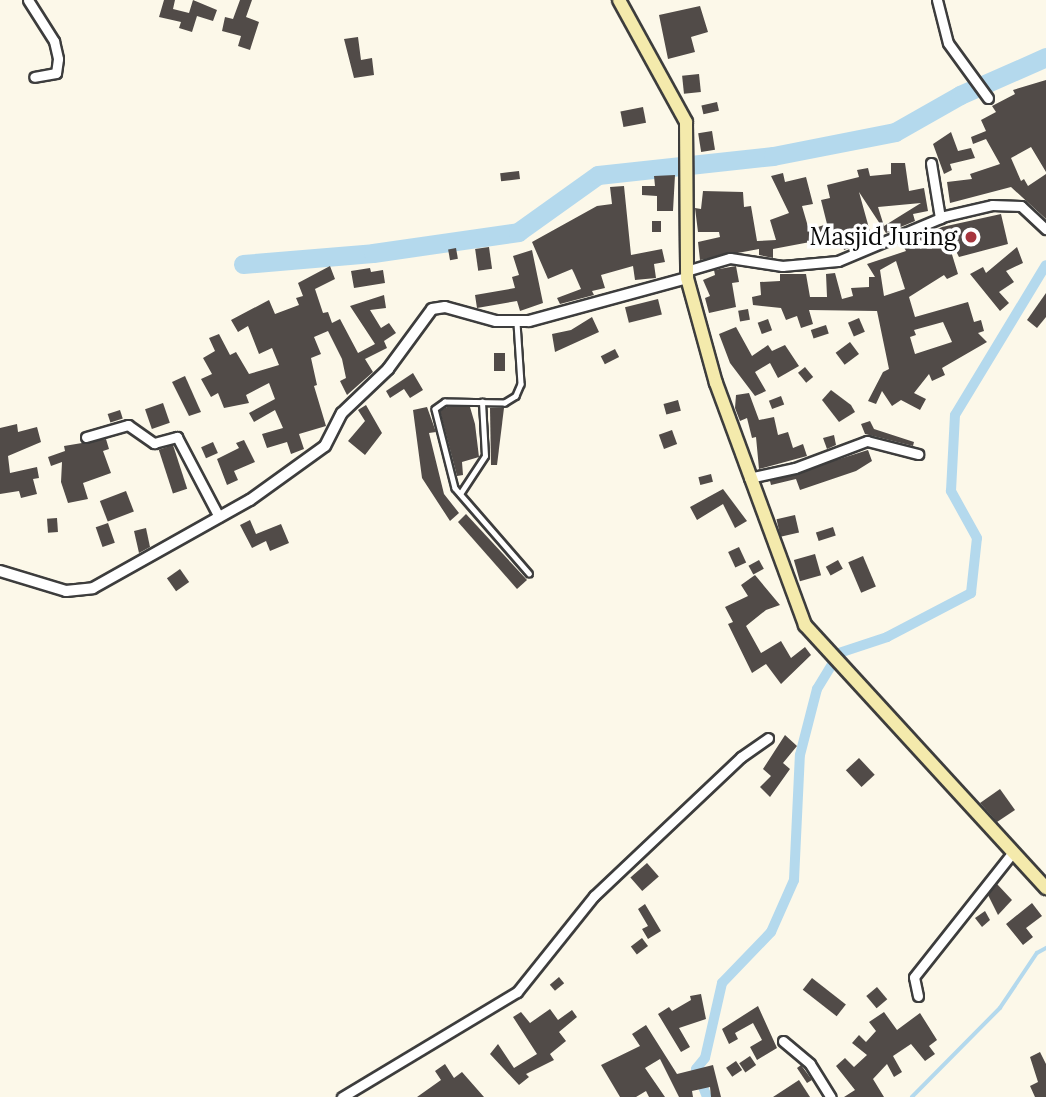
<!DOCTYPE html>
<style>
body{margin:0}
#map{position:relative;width:1046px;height:1097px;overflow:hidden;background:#fcf8e9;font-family:Lora,serif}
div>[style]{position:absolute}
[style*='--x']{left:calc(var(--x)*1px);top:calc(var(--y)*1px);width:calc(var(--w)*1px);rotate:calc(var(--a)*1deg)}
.stream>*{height:3.5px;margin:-1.75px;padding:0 1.75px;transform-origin:1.75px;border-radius:1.75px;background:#b4d9ed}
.canal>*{height:10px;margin:-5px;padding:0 5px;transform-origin:5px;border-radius:5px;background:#b4d9ed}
.river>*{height:19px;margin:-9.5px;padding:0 9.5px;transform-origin:9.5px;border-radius:9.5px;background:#b4d9ed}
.building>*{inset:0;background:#514b48;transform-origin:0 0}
.roads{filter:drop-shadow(2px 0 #3d3d3d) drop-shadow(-2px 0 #3d3d3d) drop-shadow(0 2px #3d3d3d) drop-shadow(0 -2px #3d3d3d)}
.service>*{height:4.5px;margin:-2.25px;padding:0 2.25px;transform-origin:2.25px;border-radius:2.25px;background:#fff}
.minor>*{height:9px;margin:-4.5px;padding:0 4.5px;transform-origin:4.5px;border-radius:4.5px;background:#fff}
.tertiary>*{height:10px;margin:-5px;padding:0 5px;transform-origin:5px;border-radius:5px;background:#fff}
.secondary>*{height:12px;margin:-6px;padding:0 6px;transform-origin:6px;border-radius:6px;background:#f4eaac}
.dots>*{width:19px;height:19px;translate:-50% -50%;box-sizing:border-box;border:4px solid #fff;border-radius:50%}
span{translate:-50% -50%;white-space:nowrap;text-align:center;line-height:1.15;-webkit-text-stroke:7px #fff;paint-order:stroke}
.poi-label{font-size:24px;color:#0a0a0a}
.right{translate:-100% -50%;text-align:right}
</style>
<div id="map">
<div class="stream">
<i style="--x:912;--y:1097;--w:125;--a:-45.3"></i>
<i style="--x:1000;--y:1008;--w:66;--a:-56.1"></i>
<i style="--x:1037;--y:953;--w:10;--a:-29"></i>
</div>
<div class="canal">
<i style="--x:707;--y:1097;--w:30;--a:-111"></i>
<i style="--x:696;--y:1069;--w:14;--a:-51"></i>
<i style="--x:705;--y:1058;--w:77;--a:-77.2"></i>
<i style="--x:722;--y:983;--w:71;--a:-46.1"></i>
<i style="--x:771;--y:932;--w:57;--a:-66.1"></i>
<i style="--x:794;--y:880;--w:125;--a:-87.3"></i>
<i style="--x:800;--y:755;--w:68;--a:-75.6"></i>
<i style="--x:817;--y:689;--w:42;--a:-58.6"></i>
<i style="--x:839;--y:653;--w:51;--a:-18.4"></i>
<i style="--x:887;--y:637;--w:95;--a:-27.6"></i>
<i style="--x:971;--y:593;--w:55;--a:-83.8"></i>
<i style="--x:977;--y:538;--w:54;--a:-119"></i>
<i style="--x:951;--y:491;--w:76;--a:-87"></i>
<i style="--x:955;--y:415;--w:175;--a:-58.8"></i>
</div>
<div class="river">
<i style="--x:243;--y:264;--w:130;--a:-4.8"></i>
<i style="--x:373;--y:253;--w:147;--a:-8.2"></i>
<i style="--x:518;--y:232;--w:98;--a:-35.5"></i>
<i style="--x:598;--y:175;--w:176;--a:-6.2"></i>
<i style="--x:773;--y:156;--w:124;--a:-11.1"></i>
<i style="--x:895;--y:132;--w:75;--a:-29.6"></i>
<i style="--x:960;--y:95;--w:94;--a:-23.8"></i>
</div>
<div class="building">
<i style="clip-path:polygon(164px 0,175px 0,173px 9px,189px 13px,193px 0,217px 10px,213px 21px,197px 16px,192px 32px,179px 28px,181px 22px,159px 17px)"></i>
<i style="clip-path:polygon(240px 0,252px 0,246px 17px,259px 22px,250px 50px,238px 46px,241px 36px,222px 31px,225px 17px,233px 19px)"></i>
<i style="clip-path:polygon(700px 6px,708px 32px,691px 37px,695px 52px,668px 59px,659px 15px)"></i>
<i style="clip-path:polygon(358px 37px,361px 60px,372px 58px,374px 75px,354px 78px,344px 39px)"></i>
<i style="left:699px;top:74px;width:18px;height:17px;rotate:84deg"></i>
<i style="clip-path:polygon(1046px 80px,1046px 172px,1031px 147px,1011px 158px,1021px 181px,1024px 179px,1028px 186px,1046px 174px,1046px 219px,1011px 187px,950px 203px,947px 182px,972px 179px,970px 174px,1000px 164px,986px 139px,973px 144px,971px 137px,986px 131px,981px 120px,996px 112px,992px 106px,1015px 94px,1013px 90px)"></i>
<i style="left:717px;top:102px;width:9px;height:16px;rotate:77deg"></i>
<i style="left:643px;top:107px;width:16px;height:23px;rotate:79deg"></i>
<i style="left:712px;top:131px;width:19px;height:14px;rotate:81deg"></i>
<i style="clip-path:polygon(951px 132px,958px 151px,971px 148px,975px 158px,950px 164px,952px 170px,944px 174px,933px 144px)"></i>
<i style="clip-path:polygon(evenodd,891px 163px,905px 163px,909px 191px,924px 188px,928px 211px,913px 214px,915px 221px,886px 233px,859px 192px,872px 239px,844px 250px,840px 231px,824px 234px,826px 239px,773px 249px,773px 258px,759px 255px,759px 249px,700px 260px,698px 242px,720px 237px,719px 232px,698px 232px,695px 208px,701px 209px,703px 191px,743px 192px,744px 207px,751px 206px,757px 241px,776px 240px,770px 220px,789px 213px,771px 176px,783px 173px,785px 182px,806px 177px,813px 204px,802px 206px,809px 230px,827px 224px,821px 200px,830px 198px,827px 185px,859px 177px,857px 170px,868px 168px,870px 176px,891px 174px,891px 163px,921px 203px,900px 216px,884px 226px,878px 207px,921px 203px)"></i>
<i style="left:519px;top:171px;width:8px;height:19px;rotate:83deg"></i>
<i style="clip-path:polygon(675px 175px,673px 211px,657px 211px,657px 196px,642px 195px,642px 186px,655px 186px,654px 176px)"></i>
<i style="clip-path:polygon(624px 186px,631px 255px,662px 249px,665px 262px,654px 264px,656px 278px,635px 280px,633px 266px,601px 275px,605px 288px,592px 291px,594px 295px,560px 304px,557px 298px,581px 289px,574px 273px,572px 269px,548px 279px,532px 242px,597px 206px,612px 204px,610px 187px)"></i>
<i style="clip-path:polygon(evenodd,1001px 214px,1008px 244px,959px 257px,954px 247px,950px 248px,958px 274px,947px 279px,944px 275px,909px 297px,915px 317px,968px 302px,974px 322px,981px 320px,984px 331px,978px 333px,987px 342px,942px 368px,945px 375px,932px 381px,929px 374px,914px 393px,926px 399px,920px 410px,901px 400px,892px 406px,882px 391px,876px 404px,868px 401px,883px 372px,889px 369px,877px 311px,809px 310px,813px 324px,801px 328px,797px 316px,786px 320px,781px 308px,753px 305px,752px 297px,761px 295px,760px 282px,780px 281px,780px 274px,806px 274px,810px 297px,827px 297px,826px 274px,835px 273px,842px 299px,853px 296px,851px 288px,869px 287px,869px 277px,875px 277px,867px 264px,906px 251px,903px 245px,942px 227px,1001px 214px,896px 261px,905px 289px,884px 296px,880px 270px,896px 261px,1001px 214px,943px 322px,952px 342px,915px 354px,910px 337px,916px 335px,914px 330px,943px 322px)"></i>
<i style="left:652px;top:221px;width:9px;height:11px"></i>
<i style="left:489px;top:247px;width:22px;height:14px;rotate:82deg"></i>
<i style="clip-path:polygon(1017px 247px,1023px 263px,1006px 271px,1014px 282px,999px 292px,1009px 303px,1000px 311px,970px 274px,983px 267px,986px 273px)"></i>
<i style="left:456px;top:248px;width:11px;height:8px;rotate:80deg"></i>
<i style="clip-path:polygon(532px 250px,543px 303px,520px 311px,517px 301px,477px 308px,475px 295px,515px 288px,512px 277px,519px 275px,513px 256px)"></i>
<i style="clip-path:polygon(330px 266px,335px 279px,315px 289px,323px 313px,328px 312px,332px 323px,340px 319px,358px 353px,375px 344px,350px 306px,384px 295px,386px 308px,370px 310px,381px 328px,389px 323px,396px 333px,384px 341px,387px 348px,365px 359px,373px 372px,347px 395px,340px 381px,346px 378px,342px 359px,328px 331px,314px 337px,321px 354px,311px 358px,317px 385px,314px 386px,326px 426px,299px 434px,304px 449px,291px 454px,287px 442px,267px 448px,262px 434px,283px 428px,275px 410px,254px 422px,249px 413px,275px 399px,269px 383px,246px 395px,249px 403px,224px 408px,218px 393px,211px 397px,201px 379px,212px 374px,203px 358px,215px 351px,209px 338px,219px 334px,230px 355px,236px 352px,249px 374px,279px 365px,272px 348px,259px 354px,248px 326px,238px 332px,231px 320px,269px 300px,275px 314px,299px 305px,296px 298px,303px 296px,298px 283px)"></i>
<i style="clip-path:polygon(736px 266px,739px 282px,732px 283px,736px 307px,709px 313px,705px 298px,710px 296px,703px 280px,715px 275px,714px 270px)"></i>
<i style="clip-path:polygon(370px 268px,371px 272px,383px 270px,385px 283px,354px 288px,351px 271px)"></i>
<i style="clip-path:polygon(1046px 293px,1046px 317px,1037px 328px,1027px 320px)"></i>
<i style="left:658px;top:299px;width:16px;height:34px;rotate:76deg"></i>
<i style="left:748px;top:309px;width:11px;height:10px;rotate:80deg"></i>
<i style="clip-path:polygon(592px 317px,599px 332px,555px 352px,552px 334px,571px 330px)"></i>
<i style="left:859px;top:318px;width:15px;height:12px;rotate:67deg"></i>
<i style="left:768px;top:319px;width:12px;height:11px;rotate:70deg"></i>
<i style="left:826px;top:325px;width:9px;height:16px;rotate:72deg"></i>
<i style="clip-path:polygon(736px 327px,752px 356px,768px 345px,772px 351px,785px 345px,799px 366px,778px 378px,770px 363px,755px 372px,766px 391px,755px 396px,730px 363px,719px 334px)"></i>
<i style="left:850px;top:342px;width:15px;height:18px;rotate:53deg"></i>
<i style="left:615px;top:349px;width:9px;height:16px;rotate:63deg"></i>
<i style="left:494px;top:353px;width:11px;height:18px"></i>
<i style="left:805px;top:367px;width:13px;height:9px;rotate:51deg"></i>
<i style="clip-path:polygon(413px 373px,423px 390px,410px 398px,404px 389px,390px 398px,386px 391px)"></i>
<i style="clip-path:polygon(185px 376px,201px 412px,189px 416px,172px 382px)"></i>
<i style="clip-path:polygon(831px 390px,851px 405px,855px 412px,839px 422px,822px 400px)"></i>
<i style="clip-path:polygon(749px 393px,759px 420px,774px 417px,778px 435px,788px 432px,793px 448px,803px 444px,807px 456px,759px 469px,756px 437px,752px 438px,747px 418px,740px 421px,735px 408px,736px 395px)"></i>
<i style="left:781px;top:396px;width:9px;height:13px;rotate:69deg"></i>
<i style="left:678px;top:400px;width:11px;height:15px;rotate:75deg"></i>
<i style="left:163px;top:403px;width:21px;height:19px;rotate:71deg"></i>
<i style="clip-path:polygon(366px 405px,382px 433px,365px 455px,348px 441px,365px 421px,358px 410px)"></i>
<i style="clip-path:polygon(427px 407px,436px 432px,429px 433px,444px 494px,459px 513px,450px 521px,422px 478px,413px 410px)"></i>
<i style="clip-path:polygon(447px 407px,470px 407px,475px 424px,479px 457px,462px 462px,463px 475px,457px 476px,440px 411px)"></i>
<i style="clip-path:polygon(490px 408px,504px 408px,497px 465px,491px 465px)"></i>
<i style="left:120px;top:410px;width:9px;height:13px;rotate:72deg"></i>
<i style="clip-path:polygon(870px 421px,874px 429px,914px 442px,913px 446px,865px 434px,861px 424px)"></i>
<i style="clip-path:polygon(17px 424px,18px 432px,37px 427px,41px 442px,8px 456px,10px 473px,37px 467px,39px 478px,33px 479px,37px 494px,21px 498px,19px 491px,0 494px,0 428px)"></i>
<i style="left:672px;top:430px;width:15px;height:14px;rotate:70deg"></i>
<i style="clip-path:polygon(834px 435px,836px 445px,827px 449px,823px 438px)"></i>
<i style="clip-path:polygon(106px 439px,109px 449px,103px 451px,111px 473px,83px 483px,88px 499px,68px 503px,61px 482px,62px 462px,51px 466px,48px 457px,65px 451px,64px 446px)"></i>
<i style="clip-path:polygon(244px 440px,255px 462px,234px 471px,238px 480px,227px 485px,217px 459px,239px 448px,236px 443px)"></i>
<i style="left:213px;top:442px;width:12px;height:13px;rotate:66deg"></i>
<i style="left:173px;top:445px;width:46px;height:15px;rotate:72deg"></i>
<i style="clip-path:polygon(868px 450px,872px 461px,856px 471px,800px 490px,796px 479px,771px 485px,770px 481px)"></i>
<i style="left:711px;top:474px;width:8px;height:13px;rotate:76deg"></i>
<i style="clip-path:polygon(723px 489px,747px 521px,735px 528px,723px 504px,697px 520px,690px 507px)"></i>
<i style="left:126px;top:491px;width:22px;height:28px;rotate:69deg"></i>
<i style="clip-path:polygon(466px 514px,527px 580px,517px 589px,458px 522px)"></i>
<i style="left:795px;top:515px;width:18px;height:19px;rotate:77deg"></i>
<i style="left:57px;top:518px;width:14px;height:10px;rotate:86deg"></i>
<i style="clip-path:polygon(250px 520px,256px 534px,281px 524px,289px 543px,270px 551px,266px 541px,252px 548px,240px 525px)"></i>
<i style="left:108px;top:523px;width:21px;height:13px;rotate:71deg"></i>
<i style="left:833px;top:527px;width:9px;height:18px;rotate:72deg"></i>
<i style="clip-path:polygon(146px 528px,150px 547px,139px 553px,134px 531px)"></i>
<i style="left:739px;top:547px;width:17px;height:12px;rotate:65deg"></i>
<i style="left:815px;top:554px;width:22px;height:22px;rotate:74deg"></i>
<i style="left:863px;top:556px;width:33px;height:16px;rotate:67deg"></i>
<i style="left:759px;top:560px;width:10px;height:12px;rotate:61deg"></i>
<i style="left:838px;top:560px;width:10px;height:14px;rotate:61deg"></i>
<i style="left:180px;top:569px;width:16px;height:16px;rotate:55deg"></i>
<i style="clip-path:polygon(755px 575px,780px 605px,766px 610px,746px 626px,761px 653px,781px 641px,791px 658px,805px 647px,811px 655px,781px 684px,766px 664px,752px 673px,728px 624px,733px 622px,725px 607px,748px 596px,741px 585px)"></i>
<i style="clip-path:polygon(785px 735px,797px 746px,783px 763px,790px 769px,770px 797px,760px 787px,771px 776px,763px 769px)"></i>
<i style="left:859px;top:758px;width:23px;height:18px;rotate:47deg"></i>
<i style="clip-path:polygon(1000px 789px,1015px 810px,997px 822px,980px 803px)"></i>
<i style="left:647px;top:863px;width:18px;height:22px;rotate:49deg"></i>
<i style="clip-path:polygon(997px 884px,1012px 900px,998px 915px,988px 895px)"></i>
<i style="clip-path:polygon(1032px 903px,1042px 916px,1026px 928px,1033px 937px,1023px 945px,1006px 924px)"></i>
<i style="clip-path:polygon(645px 904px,661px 931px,648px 939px,642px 929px,648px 926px,638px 909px)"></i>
<i style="clip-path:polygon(985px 911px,990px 920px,982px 927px,975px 918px)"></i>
<i style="left:642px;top:938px;width:10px;height:14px;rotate:53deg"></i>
<i style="left:559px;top:977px;width:8px;height:12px;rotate:50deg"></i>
<i style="left:812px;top:978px;width:43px;height:15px;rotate:38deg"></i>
<i style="left:877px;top:987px;width:16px;height:14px;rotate:50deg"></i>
<i style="clip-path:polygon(701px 994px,706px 1019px,679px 1028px,690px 1047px,681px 1052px,658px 1014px,669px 1007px,672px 1011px,691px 1000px,690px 996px)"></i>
<i style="clip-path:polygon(758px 1006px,777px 1048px,757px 1060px,750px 1047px,762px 1040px,753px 1023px,735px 1033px,738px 1039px,729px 1044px,722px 1029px)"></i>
<i style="clip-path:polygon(550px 1009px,558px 1020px,572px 1010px,577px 1017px,559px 1032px,566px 1041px,550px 1054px,554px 1060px,526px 1074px,529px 1077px,519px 1085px,490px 1054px,498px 1044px,514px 1068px,537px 1054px,513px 1017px,521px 1012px,530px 1023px)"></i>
<i style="clip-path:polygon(884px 1012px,897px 1030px,920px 1013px,937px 1040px,929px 1046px,935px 1054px,925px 1061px,911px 1044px,893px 1056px,902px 1072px,894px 1077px,887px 1064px,873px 1079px,884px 1097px,844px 1097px,855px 1090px,836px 1066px,845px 1058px,854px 1067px,867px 1055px,852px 1043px,859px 1035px,866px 1042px,876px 1031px,869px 1022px)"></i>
<i style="clip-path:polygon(646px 1025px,677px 1074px,713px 1065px,721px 1097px,711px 1097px,710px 1087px,692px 1091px,693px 1097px,679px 1097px,660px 1059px,645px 1068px,665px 1097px,649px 1097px,646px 1091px,636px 1097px,620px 1097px,601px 1065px,640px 1046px,632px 1034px)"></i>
<i style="clip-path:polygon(1040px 1052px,1046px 1064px,1046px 1097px,1035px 1097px,1030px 1086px,1038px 1082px,1030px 1057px)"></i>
<i style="left:750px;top:1056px;width:11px;height:13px;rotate:56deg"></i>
<i style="left:736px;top:1061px;width:11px;height:12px;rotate:56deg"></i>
<i style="clip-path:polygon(445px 1064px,454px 1078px,462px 1072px,484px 1097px,417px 1097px,441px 1080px,435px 1071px)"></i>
<i style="clip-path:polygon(801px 1065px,812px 1080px,807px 1083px,797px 1068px)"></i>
<i style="clip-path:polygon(799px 1080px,810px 1097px,773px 1097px)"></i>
</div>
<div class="roads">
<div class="service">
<i style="--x:517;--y:323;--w:61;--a:86.2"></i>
<i style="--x:521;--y:384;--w:13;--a:113"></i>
<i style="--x:516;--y:396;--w:13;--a:148"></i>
<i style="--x:505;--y:403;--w:60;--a:-179"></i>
<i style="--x:445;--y:402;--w:12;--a:145"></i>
<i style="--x:435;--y:409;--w:81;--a:75.8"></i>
<i style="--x:455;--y:488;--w:113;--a:49"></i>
<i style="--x:460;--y:494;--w:45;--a:-56.7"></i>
<i style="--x:485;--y:456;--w:54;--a:-93.2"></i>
</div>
<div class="minor">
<i style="--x:28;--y:0;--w:49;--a:57.6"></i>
<i style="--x:54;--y:41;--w:18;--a:77"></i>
<i style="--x:58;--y:59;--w:14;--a:98"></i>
<i style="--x:56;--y:73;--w:22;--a:170"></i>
<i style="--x:937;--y:0;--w:44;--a:75.7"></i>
<i style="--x:948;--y:43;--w:68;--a:54"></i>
<i style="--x:931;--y:163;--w:56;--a:80.7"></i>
<i style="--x:686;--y:271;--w:46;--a:-16.5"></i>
<i style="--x:730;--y:258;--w:53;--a:8.7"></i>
<i style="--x:782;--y:266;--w:56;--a:-5.1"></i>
<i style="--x:838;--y:261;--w:116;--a:-22.8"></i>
<i style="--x:945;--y:216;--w:48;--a:-13.2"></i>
<i style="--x:992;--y:205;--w:29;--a:2"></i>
<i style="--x:1021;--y:206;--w:34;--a:43"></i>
<i style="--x:86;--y:437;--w:44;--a:-15.9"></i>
<i style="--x:128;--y:425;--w:32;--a:35"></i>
<i style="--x:154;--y:443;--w:24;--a:-15"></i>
<i style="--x:177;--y:437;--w:90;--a:62.3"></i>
<i style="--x:749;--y:478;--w:47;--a:-12.3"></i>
<i style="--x:795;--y:468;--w:77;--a:-20.6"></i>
<i style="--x:867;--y:441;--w:53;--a:14.3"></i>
<i style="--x:918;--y:996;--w:19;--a:-102"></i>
<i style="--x:914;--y:977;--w:159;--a:-51.6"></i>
<i style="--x:783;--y:1041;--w:35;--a:40"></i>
<i style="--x:810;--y:1064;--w:39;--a:58"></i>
<i style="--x:342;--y:1097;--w:204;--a:-31"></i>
<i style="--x:517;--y:992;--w:123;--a:-51.3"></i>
<i style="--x:594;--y:896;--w:202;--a:-43.4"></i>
<i style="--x:741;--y:757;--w:33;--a:-35"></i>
</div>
<div class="tertiary">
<i style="--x:0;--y:571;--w:69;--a:16.9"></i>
<i style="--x:66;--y:591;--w:27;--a:-6"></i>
<i style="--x:93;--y:588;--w:180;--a:-29.3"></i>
<i style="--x:250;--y:500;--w:92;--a:-35.8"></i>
<i style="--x:325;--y:446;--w:37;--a:-63"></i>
<i style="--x:342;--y:413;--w:64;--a:-43.7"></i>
<i style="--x:388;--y:369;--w:74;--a:-53.7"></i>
<i style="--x:432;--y:309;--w:13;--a:-9"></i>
<i style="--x:445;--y:307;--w:53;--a:15.4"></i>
<i style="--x:496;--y:321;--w:33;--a:0"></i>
<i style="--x:529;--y:321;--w:164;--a:-15.2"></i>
</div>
<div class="secondary">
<i style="--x:619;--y:0;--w:139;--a:61.2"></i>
<i style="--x:686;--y:122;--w:156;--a:89.6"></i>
<i style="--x:687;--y:278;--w:109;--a:74.6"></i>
<i style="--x:716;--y:383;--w:258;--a:69.8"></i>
<i style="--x:805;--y:625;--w:357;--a:47.5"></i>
</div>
</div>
<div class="dots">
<i style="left:971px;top:237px;background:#a6353d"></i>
</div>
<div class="poi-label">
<span class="right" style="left:957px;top:237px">Masjid Juring</span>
</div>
</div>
